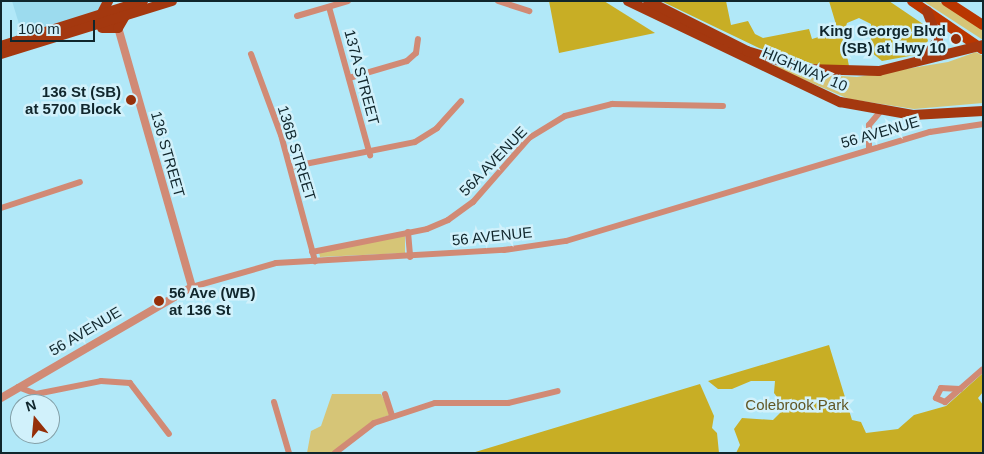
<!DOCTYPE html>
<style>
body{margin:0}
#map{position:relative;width:984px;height:454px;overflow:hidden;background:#b1e8f8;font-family:Arial,sans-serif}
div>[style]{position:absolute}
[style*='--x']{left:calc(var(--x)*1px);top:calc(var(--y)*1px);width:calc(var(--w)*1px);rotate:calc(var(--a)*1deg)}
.built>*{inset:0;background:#9cdbee}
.green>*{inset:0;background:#d6c577}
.forest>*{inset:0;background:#c8ae25}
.minor>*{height:6px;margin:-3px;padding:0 3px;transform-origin:3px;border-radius:3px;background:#d18a75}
.tertiary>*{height:8px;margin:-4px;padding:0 4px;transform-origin:4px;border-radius:4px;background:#d18a75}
.primary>*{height:10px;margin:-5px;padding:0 5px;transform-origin:5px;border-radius:5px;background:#b93600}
.trunk>*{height:10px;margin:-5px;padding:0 5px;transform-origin:5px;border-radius:5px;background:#a4380f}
.dots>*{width:14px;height:14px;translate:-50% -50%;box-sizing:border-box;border:2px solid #d1f1fb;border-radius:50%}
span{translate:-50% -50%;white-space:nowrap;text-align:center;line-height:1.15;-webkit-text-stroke:5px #d1f1fb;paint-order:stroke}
.poi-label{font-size:15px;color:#10262c;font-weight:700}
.right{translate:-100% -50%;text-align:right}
.left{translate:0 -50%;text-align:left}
.street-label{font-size:15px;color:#10262c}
.park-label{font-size:15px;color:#615725}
.frame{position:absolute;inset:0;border:2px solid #10262c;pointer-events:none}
.north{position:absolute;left:10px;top:394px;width:50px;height:50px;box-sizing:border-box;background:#d1f1fb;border:1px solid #84a0a8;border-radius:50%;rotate:343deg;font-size:14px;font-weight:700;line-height:20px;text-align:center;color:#10262c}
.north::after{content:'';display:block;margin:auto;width:18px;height:22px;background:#952f09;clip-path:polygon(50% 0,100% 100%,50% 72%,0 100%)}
.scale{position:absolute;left:10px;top:20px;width:85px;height:22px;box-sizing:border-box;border:2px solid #10262c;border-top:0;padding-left:6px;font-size:15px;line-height:18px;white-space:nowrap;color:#10262c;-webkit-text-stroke:4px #d1f1fb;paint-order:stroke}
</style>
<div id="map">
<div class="built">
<i style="clip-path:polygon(12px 1px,108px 1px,110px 11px,23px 37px)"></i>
</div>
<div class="green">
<i style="clip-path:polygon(923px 1px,938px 1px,983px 30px,983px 40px)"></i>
<i style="clip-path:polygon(976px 52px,983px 56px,983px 103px,914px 109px,849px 99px,765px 63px,810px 74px,857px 77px,948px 62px)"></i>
<i style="clip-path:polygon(405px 234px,405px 253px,320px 257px,319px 252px)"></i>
<i style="clip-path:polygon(332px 394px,381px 394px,392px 414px,373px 421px,332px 453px,307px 453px,311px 431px,321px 426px)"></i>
</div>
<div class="forest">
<i style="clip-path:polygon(549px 1px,604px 1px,655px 33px,559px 53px)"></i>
<i style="clip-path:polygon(661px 1px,726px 1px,731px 25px,748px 21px,755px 34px,763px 38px,809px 29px,812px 39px,838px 31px,829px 1px,889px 1px,923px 24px,928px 41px,915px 55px,882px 61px,871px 52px,871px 24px,859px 18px,847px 23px,843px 36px,849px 66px,817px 65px,759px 48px)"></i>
<i style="clip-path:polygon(829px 345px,852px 420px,861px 422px,866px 433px,898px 429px,914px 415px,946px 406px,983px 373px,983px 392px,978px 398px,983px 405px,983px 453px,736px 453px,740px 445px,734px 429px,742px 418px,773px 420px,781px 412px,784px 406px,774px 393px,775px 381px,751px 381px,732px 389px,718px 389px,708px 381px)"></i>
<i style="clip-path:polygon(700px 384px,714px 416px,712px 428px,717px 433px,719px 453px,472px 453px)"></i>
</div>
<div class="minor">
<i style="--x:498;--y:1;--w:33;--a:18"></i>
<i style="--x:329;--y:7;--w:154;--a:74.5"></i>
<i style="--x:297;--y:16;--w:53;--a:-16.4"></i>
<i style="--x:251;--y:54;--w:86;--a:69.7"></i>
<i style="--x:281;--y:135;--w:131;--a:74.9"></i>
<i style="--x:349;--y:78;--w:60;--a:-16.3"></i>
<i style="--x:407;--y:61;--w:12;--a:-42"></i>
<i style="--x:416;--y:53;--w:14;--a:-82"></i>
<i style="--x:869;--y:149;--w:24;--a:-90"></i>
<i style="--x:869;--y:125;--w:17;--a:-50"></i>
<i style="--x:290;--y:167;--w:127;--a:-11.3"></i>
<i style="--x:415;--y:142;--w:26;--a:-32"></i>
<i style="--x:437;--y:128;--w:36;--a:-48"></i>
<i style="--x:1;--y:208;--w:83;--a:-18.2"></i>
<i style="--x:408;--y:232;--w:25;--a:85"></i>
<i style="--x:312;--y:252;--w:117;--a:-11.3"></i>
<i style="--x:427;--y:229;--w:23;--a:-23"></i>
<i style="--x:448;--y:220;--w:31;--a:-36"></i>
<i style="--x:473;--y:202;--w:85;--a:-48.8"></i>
<i style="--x:529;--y:138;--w:42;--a:-31.4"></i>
<i style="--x:565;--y:116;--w:49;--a:-14.3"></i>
<i style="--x:612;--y:104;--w:111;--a:1"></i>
<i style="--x:192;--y:287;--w:87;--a:-15.9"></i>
<i style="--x:276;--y:263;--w:228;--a:-3.3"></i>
<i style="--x:504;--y:250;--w:63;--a:-8.3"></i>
<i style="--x:566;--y:241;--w:380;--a:-16.7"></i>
<i style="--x:930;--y:132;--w:54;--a:-8.6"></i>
<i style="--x:18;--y:387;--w:19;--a:21"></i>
<i style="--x:36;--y:394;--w:66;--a:-11.3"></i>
<i style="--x:101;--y:381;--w:29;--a:4"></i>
<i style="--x:130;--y:383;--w:64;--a:52.6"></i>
<i style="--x:960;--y:389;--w:20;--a:139"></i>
<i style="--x:945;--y:402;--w:10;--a:-156"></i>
<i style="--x:936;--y:398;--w:11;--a:-63"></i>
<i style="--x:941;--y:388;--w:19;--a:3"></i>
<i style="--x:960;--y:389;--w:30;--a:-41"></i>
<i style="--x:385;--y:394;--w:22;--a:72"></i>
<i style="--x:274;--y:402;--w:53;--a:73.6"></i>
<i style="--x:335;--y:453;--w:49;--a:-37.6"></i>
<i style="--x:374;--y:423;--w:64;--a:-18.2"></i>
<i style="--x:435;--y:403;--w:73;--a:0"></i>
<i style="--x:508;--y:403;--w:51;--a:-13.5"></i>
</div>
<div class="tertiary">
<i style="--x:1;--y:398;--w:221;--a:-30.2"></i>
<i style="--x:192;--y:287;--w:269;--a:-105.9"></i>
</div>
<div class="primary">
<i style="--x:912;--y:1;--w:85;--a:34.4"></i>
<i style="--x:946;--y:1;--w:44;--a:33"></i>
</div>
<div class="trunk">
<i style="--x:628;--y:1;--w:235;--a:25.5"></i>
<i style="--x:840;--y:102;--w:74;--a:10.1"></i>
<i style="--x:913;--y:115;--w:70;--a:-3.3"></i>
<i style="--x:648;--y:1;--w:111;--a:26.8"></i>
<i style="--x:747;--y:51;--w:63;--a:16.7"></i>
<i style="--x:807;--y:69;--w:72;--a:1.6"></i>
<i style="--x:879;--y:71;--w:107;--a:-14"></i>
<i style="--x:101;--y:15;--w:16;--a:-63"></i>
<i style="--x:102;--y:28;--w:16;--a:0"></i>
<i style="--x:118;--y:28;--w:14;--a:-60"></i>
<i style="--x:1;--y:46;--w:149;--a:-17.6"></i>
<i style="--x:1;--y:54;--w:179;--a:-17.2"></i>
<i style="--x:924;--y:59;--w:24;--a:-54"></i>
<i style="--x:938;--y:40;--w:31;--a:-111"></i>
</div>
<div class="dots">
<i style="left:956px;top:39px;background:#952f09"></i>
<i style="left:131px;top:100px;background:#952f09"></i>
<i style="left:159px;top:301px;background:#952f09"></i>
</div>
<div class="poi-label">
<span class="right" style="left:946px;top:39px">King George Blvd<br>(SB) at Hwy 10</span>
<span class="right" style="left:121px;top:100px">136 St (SB)<br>at 5700 Block</span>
<span class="left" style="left:169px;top:301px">56 Ave (WB)<br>at 136 St</span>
</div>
<div class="street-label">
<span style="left:805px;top:69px;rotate:23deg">HIGHWAY 10</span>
<span style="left:362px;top:77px;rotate:75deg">137A STREET</span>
<span style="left:880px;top:132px;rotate:-16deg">56 AVENUE</span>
<span style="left:297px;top:153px;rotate:73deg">136B STREET</span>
<span style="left:168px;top:154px;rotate:74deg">136 STREET</span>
<span style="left:493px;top:161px;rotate:-46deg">56A AVENUE</span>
<span style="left:492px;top:236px;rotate:-6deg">56 AVENUE</span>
<span style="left:85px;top:331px;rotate:-31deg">56 AVENUE</span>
</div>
<div class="park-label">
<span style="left:797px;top:405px">Colebrook Park</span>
</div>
<div class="frame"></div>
<div class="north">N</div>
<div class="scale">100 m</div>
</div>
